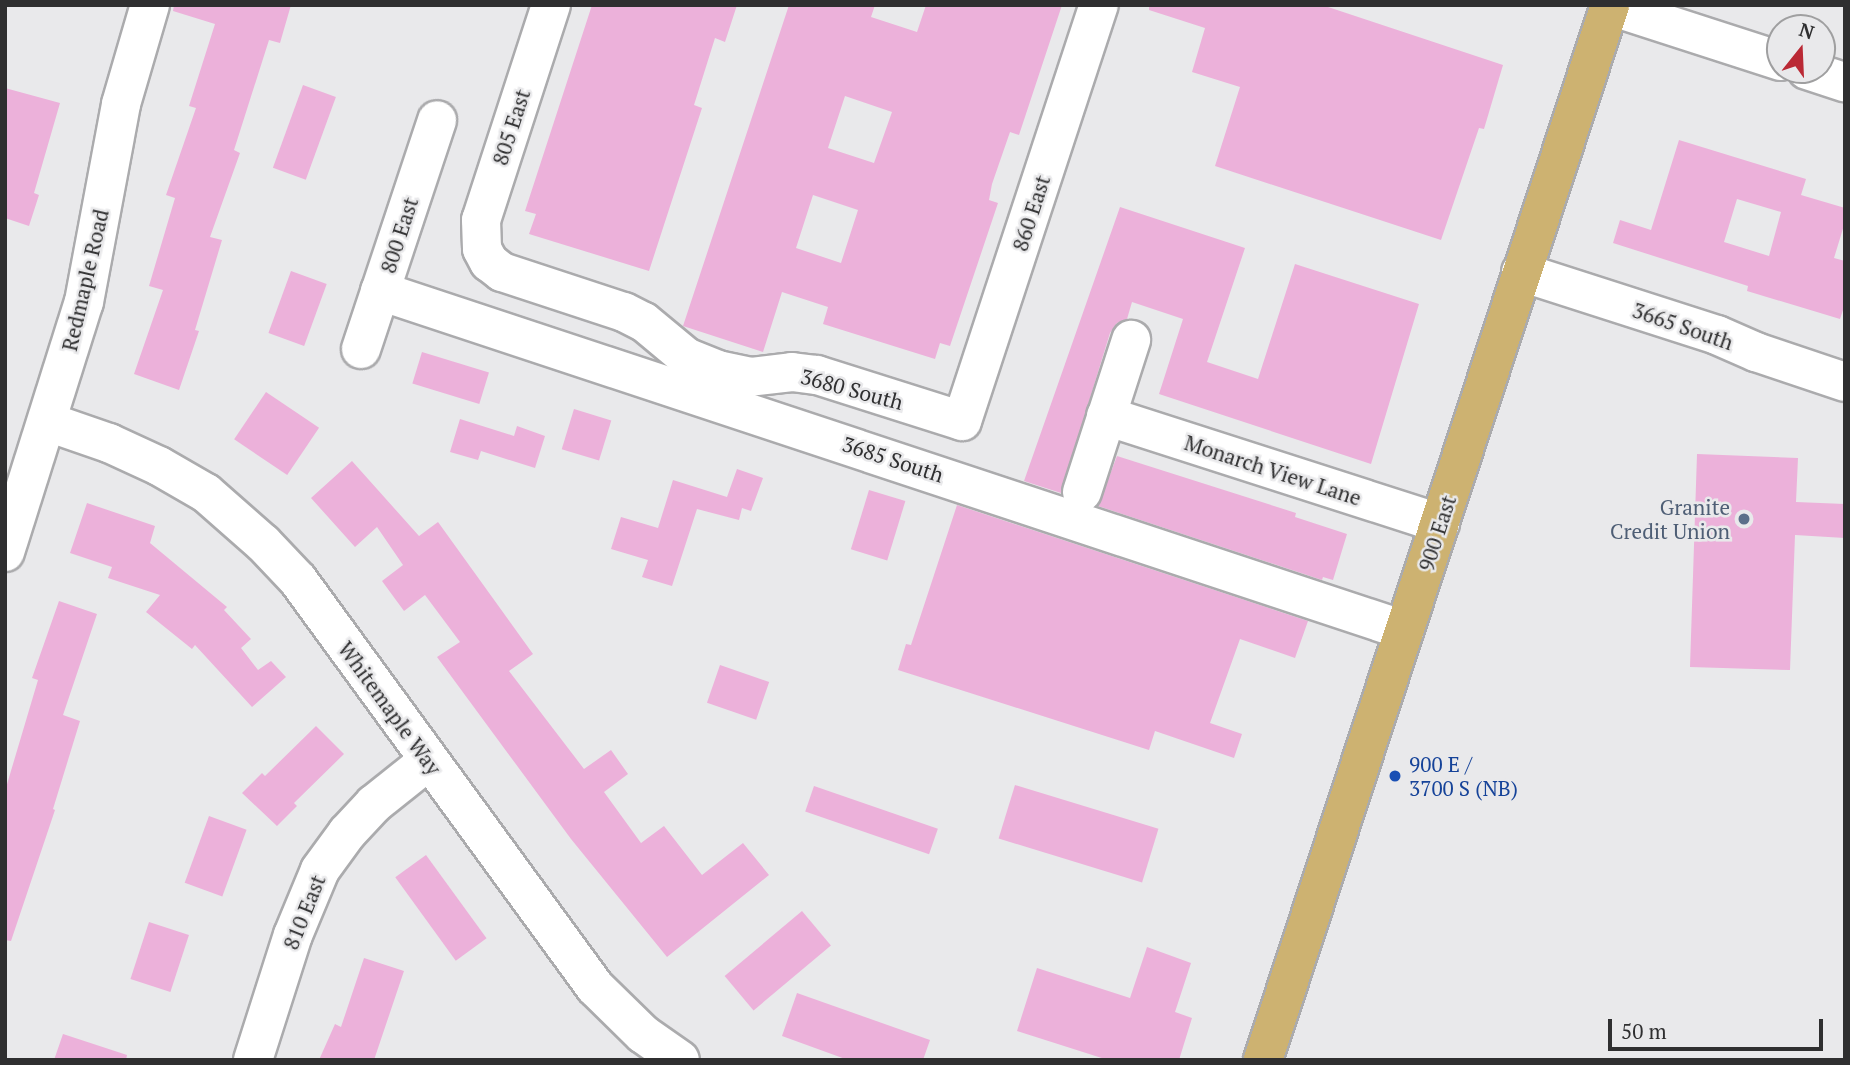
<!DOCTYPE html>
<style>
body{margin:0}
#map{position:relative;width:1850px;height:1065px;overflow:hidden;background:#e9e9eb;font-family:"PT Serif",serif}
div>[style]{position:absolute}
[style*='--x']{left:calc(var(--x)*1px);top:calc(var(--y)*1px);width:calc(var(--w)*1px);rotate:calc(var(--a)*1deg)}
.building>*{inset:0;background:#ecb1da;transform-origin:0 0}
.roads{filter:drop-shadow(2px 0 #ababad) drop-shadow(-2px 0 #ababad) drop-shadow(0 2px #ababad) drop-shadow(0 -2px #ababad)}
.minor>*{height:38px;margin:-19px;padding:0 19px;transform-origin:19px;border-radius:19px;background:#fff}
.major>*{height:38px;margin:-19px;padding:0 19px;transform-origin:19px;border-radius:19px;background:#cdb271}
.dots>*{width:19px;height:19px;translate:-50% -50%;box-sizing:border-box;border:4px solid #e9e9eb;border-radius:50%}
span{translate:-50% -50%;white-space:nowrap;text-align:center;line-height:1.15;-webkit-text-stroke:5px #e9e9eb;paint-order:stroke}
.street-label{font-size:21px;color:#2f2f30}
.service-label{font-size:21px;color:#4e5e75}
.right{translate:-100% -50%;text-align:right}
.transit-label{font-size:21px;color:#164399}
.left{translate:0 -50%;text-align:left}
.frame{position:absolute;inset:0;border:7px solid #2f2f30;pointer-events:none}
.north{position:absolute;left:1766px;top:14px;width:70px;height:70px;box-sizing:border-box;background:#e9e9eb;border:2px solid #9f9fa0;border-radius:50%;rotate:18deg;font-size:19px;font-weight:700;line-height:28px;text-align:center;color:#2f2f30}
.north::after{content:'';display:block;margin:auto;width:24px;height:32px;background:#ba2935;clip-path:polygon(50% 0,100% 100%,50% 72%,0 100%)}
.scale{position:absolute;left:1608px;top:1019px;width:215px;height:32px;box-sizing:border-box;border:4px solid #2f2f30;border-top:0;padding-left:9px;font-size:21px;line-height:24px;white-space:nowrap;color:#2f2f30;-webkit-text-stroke:5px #e9e9eb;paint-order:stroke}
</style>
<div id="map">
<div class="building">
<i style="clip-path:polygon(174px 5px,291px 5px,280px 43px,269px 40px,234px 150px,240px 153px,210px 237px,222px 240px,195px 330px,199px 331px,179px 390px,134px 374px,163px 290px,149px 286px,175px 198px,166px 195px,196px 108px,189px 106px,215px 24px,173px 11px)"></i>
<i style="clip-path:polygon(592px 5px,737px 5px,725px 42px,715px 38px,694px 105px,702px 108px,649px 271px,529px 234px,536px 214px,525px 211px)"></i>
<i style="clip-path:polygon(evenodd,789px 5px,875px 5px,871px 17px,917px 32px,926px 5px,1062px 5px,1019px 135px,1010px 132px,992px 184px,989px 200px,998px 203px,950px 346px,940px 343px,935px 359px,823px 324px,828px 307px,782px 292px,763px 352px,683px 326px,789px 5px,845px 96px,892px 112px,874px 163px,828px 148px,845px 96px,789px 5px,813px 195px,858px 210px,841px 263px,796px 248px,813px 195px)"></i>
<i style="clip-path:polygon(1149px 5px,1322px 5px,1503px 65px,1484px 129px,1479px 128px,1441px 240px,1215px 166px,1240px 87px,1192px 72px,1205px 28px,1149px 10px)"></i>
<i style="left:303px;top:85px;width:35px;height:88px;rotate:20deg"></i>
<i style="clip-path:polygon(5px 88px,60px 103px,34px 193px,39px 195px,29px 226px,5px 218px)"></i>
<i style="clip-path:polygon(evenodd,1679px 140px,1806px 179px,1801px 195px,1845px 208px,1845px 222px,1834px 258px,1845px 261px,1845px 304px,1840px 319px,1747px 291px,1748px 286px,1613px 243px,1620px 220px,1651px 230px,1679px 140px,1737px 199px,1781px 212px,1769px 256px,1724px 242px,1737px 199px)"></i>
<i style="clip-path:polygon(1120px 207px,1245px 248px,1207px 362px,1258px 379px,1295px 264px,1419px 304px,1371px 464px,1159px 394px,1183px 319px,1132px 302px,1127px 319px,1117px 323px,1110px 333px,1061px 493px,1024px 481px)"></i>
<i style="left:291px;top:271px;width:38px;height:66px;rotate:20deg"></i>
<i style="left:422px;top:352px;width:70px;height:33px;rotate:17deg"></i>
<i style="left:266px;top:392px;width:64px;height:57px;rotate:34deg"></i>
<i style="left:574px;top:409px;width:39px;height:42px;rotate:17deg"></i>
<i style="clip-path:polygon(460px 419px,514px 436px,517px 426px,545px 436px,535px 468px,481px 451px,478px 460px,450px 452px)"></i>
<i style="clip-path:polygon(1697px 454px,1798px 458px,1796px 502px,1845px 504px,1845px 538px,1795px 535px,1790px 670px,1690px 667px)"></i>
<i style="clip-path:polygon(1117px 456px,1296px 513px,1295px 517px,1347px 534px,1333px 580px,1323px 577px,1322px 580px,1098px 506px)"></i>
<i style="clip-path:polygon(352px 461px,419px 536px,438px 522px,533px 654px,509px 671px,584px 769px,611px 750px,628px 774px,604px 792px,641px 843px,664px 826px,702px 875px,743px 843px,769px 875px,667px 957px,571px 839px,437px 657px,460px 642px,425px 595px,404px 611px,382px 581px,403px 565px,377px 527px,355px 547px,311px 498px)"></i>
<i style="clip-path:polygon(737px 469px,763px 478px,751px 511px,742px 508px,739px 520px,697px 509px,672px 586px,642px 577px,648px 560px,611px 549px,621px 517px,658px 528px,673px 480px,727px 497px)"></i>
<i style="left:869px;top:490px;width:38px;height:62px;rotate:17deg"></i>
<i style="clip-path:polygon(87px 503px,155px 526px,150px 543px,227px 607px,224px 610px,251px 639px,241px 648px,258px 670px,271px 661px,286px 677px,252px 707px,195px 645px,192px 649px,146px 612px,160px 595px,108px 578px,112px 567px,70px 553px)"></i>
<i style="clip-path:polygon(957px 505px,1308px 621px,1295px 658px,1240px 639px,1210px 723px,1242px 734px,1234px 758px,1155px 731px,1149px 750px,898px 670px,906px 644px,911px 645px)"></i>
<i style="clip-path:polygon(59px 601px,97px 614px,63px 715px,80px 721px,53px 809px,55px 810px,11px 941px,5px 940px,5px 791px,38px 680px,32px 678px)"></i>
<i style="left:720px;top:665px;width:52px;height:40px;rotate:19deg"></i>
<i style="clip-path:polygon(316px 726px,344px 754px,294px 803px,297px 806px,277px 826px,242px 793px,262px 773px,265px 776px)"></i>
<i style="left:1015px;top:785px;width:150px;height:56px;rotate:17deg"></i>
<i style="left:814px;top:786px;width:131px;height:27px;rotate:19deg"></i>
<i style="left:209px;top:816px;width:40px;height:71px;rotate:20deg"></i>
<i style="left:426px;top:855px;width:103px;height:38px;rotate:54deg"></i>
<i style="left:802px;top:911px;width:45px;height:101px;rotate:50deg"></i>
<i style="left:149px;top:922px;width:42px;height:60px;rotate:18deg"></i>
<i style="clip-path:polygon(1147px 947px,1191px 963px,1175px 1012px,1192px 1018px,1179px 1060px,1108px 1060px,1017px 1031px,1037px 968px,1130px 998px)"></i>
<i style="clip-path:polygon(364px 958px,404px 971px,374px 1060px,319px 1060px,335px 1024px,341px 1027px)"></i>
<i style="clip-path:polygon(797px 993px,930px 1040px,923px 1060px,848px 1060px,782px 1036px)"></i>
<i style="clip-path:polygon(63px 1034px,127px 1055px,126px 1060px,54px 1060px)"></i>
</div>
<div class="roads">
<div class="minor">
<i style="--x:551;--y:5;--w:226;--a:108"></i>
<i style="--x:481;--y:220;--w:29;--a:88"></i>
<i style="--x:482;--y:249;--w:15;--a:62"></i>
<i style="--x:489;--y:262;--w:16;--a:38"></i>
<i style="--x:502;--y:272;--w:128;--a:18.2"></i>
<i style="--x:624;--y:312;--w:22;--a:27"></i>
<i style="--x:644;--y:322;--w:55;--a:39.8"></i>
<i style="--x:686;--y:357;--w:35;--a:22"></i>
<i style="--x:718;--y:370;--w:33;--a:12"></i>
<i style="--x:750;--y:377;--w:42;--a:-6.8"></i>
<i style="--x:792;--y:372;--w:25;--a:7"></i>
<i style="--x:817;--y:375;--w:152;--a:17.6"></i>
<i style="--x:962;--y:421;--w:438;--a:-71.8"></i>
<i style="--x:1610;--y:6;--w:179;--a:17.9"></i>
<i style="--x:1807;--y:70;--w:40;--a:18"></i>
<i style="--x:1521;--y:272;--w:206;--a:17.8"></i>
<i style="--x:1717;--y:335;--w:43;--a:23.6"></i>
<i style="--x:1756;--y:352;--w:94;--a:18.6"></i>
<i style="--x:380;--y:291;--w:1079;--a:18.32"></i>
<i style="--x:361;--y:349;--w:241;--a:-71.6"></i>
<i style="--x:1106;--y:416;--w:351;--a:17.8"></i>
<i style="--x:48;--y:422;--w:65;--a:19"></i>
<i style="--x:109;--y:443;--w:55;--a:24.7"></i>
<i style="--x:159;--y:466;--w:54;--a:29.9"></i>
<i style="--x:206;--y:493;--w:76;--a:41.3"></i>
<i style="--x:263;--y:543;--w:51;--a:46.6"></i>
<i style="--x:298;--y:580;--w:504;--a:53.88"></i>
<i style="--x:595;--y:987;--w:67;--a:44.4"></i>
<i style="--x:643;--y:1034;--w:45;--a:35.1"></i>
<i style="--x:1082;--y:492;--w:160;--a:-72.1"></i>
<i style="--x:5;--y:552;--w:262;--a:-72.5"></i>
<i style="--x:84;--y:302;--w:201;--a:-79.4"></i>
<i style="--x:121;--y:104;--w:103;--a:-73.7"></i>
<i style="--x:253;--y:1060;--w:131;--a:-72.3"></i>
<i style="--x:293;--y:935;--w:70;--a:-67.4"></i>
<i style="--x:320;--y:870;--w:46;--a:-53.9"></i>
<i style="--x:347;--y:833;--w:40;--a:-47"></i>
<i style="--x:374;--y:804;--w:69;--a:-38.5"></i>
</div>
<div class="major">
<i style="--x:1263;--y:1060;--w:1111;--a:-71.79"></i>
</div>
</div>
<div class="dots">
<i style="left:1744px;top:519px;background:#5c6f8a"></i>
<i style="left:1395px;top:776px;background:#1a4fb4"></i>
</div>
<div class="street-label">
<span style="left:511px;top:127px;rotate:-72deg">805 East</span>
<span style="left:1031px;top:213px;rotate:-72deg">860 East</span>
<span style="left:399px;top:235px;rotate:-72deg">800 East</span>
<span style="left:85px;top:280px;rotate:-77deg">Redmaple Road</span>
<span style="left:1683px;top:326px;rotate:19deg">3665 South</span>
<span style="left:852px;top:389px;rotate:15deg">3680 South</span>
<span style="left:893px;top:459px;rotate:18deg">3685 South</span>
<span style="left:1273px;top:470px;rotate:18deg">Monarch View Lane</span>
<span style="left:1437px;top:533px;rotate:-72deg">900 East</span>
<span style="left:390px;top:708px;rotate:54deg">Whitemaple Way</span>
<span style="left:304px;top:912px;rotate:-68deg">810 East</span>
</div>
<div class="service-label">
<span class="right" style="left:1730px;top:519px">Granite<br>Credit Union</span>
</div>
<div class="transit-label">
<span class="left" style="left:1409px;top:776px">900 E /<br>3700 S (NB)</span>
</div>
<div class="frame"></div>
<div class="north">N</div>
<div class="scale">50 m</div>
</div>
